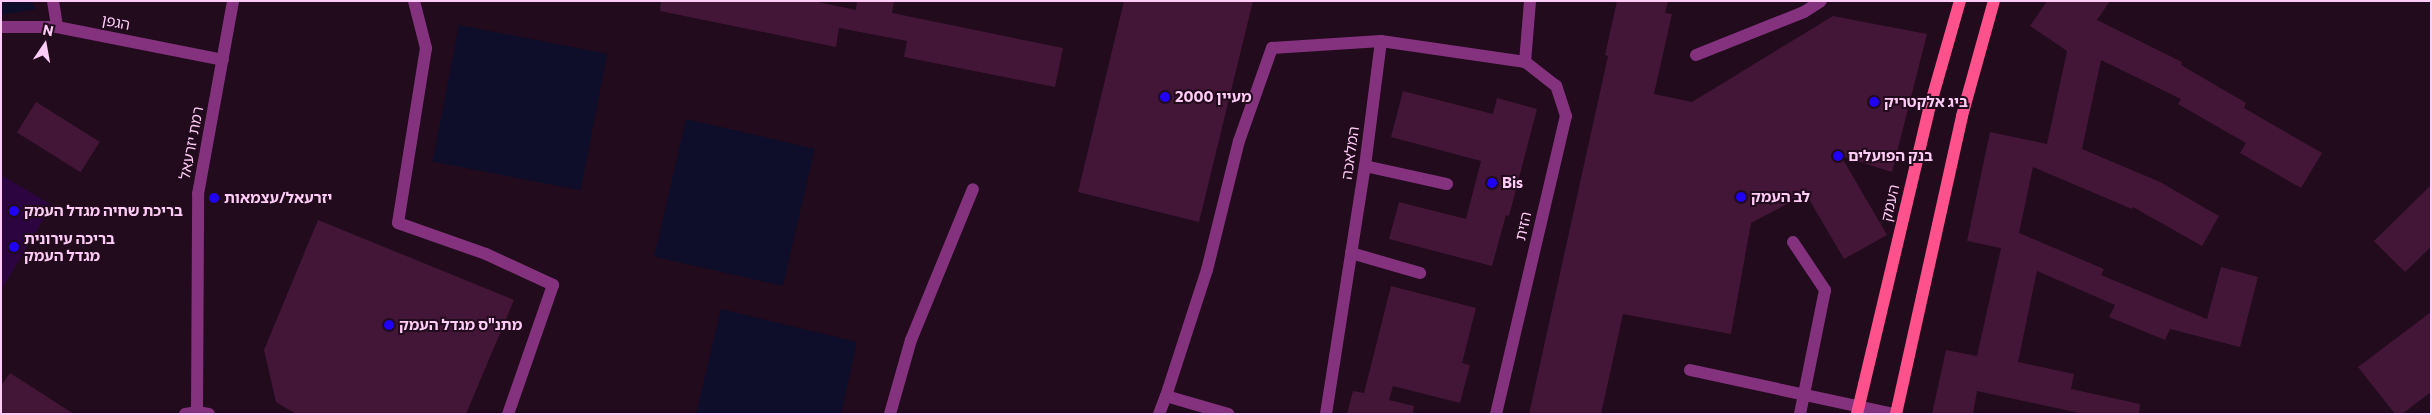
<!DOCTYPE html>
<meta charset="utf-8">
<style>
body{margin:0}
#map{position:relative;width:2432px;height:415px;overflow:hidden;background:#210b1c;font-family:Commissioner,"Noto Sans Hebrew",sans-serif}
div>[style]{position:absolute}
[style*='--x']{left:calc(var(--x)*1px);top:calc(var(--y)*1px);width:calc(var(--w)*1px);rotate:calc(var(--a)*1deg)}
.green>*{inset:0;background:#0e0e2b;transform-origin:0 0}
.water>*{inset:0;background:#2c0540}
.building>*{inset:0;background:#431638;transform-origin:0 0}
.minor>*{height:12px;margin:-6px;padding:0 6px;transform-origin:6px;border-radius:6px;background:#84327e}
.major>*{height:12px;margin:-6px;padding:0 6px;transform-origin:6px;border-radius:6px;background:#ff528d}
.dots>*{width:14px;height:14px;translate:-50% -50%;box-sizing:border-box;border:2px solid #210b1c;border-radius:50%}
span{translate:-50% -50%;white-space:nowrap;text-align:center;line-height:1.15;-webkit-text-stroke:4px #210b1c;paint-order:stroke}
.street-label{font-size:15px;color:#ffcbf7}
.poi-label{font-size:15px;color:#ffcbf7;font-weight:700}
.left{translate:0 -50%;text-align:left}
.frame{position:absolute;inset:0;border:2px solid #ffcbf7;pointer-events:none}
.north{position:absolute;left:20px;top:20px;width:50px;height:50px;-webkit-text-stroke:4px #210b1c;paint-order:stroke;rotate:12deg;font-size:14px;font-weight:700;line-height:20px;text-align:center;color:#ffcbf7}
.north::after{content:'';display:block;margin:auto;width:18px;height:22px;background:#ffcbf7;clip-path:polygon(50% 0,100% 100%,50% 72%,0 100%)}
</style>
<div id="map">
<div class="green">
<i style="clip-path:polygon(1px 1px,31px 1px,36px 9px,1px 15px)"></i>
<i style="left:459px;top:25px;width:151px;height:139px;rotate:11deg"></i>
<i style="left:686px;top:119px;width:132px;height:141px;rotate:13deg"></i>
<i style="clip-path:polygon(721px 309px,857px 342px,841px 414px,696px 414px)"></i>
</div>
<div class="water">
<i style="clip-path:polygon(1px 175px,52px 205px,1px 290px)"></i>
</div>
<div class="building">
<i style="clip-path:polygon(661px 1px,813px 1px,856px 10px,857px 1px,894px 1px,892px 13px,1063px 48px,1055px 87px,904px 57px,907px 41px,839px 28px,836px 47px,660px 11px)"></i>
<i style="clip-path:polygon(1124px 1px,1253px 1px,1199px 222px,1078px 192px)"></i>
<i style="clip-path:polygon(1617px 1px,1668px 1px,1665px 13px,1672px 14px,1654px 94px,1692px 102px,1833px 16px,1927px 34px,1892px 172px,1841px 156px,1887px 235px,1844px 259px,1806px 194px,1751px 223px,1731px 334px,1623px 314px,1601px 414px,1529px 414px,1608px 56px,1605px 55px)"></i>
<i style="clip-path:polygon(2047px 1px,2110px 1px,2097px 20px,2182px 62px,2181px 65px,2246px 103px,2244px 108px,2322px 153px,2301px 188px,2240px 153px,2246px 143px,2178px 104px,2181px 99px,2101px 60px,2082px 149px,2160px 182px,2219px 216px,2202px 246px,2133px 207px,2132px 209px,2033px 167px,2019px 233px,2104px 269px,2101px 275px,2207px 319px,2221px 267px,2258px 277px,2240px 347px,2170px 329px,2165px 340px,2109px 317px,2115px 305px,2037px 271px,2018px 362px,2074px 374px,2071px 389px,2140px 404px,2139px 414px,2084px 414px,1977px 391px,1973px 414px,1932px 414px,1946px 350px,1977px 356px,2001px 248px,1967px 241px,1990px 132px,2047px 144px,2067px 51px,2030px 26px)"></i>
<i style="clip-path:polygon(1403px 91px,1493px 114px,1497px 98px,1537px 109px,1509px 216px,1506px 215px,1492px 266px,1389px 239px,1399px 202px,1466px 219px,1481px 161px,1391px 137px)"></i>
<i style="left:36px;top:102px;width:75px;height:36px;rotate:32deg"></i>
<i style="clip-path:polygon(2431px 185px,2431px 247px,2405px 272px,2374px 241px)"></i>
<i style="clip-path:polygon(318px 220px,514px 300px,466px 414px,296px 414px,276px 402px,264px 350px)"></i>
<i style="clip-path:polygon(1391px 286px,1476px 308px,1462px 363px,1470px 365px,1460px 403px,1393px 386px,1389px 400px,1414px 406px,1413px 414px,1347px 414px,1353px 391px,1364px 393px)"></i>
<i style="clip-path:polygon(2431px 312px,2431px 392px,2402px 414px,2395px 414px,2358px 367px)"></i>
<i style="clip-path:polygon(10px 373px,74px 414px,1px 414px,1px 386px)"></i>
</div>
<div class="minor">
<i style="--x:53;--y:1;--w:26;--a:81"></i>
<i style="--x:414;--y:1;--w:49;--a:75.7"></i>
<i style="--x:426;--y:48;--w:177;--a:99.1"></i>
<i style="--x:398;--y:223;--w:93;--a:19.4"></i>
<i style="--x:486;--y:254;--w:74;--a:24.8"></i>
<i style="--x:553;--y:285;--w:137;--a:109.2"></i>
<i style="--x:1;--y:27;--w:56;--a:0"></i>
<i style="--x:57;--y:27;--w:169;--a:11.2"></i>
<i style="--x:1696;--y:55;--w:116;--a:-21.7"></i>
<i style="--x:1804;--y:12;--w:20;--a:-33"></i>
<i style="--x:1365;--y:166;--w:84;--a:12.4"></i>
<i style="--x:1793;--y:242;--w:58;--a:56.3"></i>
<i style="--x:1825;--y:290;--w:126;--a:101.4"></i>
<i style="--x:1351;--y:253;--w:72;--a:16.2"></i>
<i style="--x:1690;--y:370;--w:209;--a:12.2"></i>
<i style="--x:1166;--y:396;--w:133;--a:-72"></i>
<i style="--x:1207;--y:270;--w:133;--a:-76.1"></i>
<i style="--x:1239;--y:141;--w:99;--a:-70.5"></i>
<i style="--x:1272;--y:48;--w:109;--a:-3.7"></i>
<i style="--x:197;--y:412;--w:218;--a:-89.7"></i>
<i style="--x:198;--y:194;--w:196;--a:-79.7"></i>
<i style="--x:185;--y:414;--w:12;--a:-9"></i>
<i style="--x:197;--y:412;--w:12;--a:9"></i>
<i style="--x:890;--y:414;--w:77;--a:-74.2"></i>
<i style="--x:911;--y:340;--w:163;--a:-67.7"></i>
<i style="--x:1159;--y:414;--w:19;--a:-69"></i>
<i style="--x:1166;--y:396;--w:65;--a:16.2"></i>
<i style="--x:1326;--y:414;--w:251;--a:-81.1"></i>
<i style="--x:1365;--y:166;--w:126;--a:-82.7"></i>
<i style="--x:1381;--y:41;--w:146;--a:8.3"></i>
<i style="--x:1496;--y:414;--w:306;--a:-76.8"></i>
<i style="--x:1566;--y:116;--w:32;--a:-108"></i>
<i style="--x:1556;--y:86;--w:39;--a:-142"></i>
<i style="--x:1525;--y:62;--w:61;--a:-85.3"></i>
</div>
<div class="major">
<i style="--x:1857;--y:414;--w:317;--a:-76.7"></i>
<i style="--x:1930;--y:106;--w:109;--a:-74.1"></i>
<i style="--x:1896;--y:414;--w:305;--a:-77.5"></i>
<i style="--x:1962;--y:116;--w:119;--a:-74.5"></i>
</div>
<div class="dots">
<i style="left:1165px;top:97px;background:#2000f6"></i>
<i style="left:1874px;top:102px;background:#2000f6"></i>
<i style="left:1838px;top:156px;background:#2000f6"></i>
<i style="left:1492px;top:183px;background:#2000f6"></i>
<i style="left:1741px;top:197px;background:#2000f6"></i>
<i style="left:214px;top:198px;background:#2000f6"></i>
<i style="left:14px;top:211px;background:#2000f6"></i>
<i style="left:14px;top:247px;background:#2000f6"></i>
<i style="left:389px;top:325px;background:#2000f6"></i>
</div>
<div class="street-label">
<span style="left:116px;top:22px;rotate:11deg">הגפן</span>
<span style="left:191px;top:143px;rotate:-79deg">רמת יזרעאל</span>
<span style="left:1350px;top:153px;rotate:-82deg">המלאכה</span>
<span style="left:1890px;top:203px;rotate:-77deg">העמק</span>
<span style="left:1523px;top:226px;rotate:-77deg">הזית</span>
</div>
<div class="poi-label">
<span class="left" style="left:1175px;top:97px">מעיין 2000</span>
<span class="left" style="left:1884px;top:102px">ביג אלקטריק</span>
<span class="left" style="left:1848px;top:156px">בנק הפועלים</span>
<span class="left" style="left:1502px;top:183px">Bis</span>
<span class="left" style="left:1751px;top:197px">לב העמק</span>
<span class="left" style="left:224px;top:198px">יזרעאל/עצמאות</span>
<span class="left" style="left:24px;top:211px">בריכת שחיה מגדל העמק</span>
<span class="left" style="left:24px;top:247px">בריכה עירונית<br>מגדל העמק</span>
<span class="left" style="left:399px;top:325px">מתנ"ס מגדל העמק</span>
</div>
<div class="frame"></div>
<div class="north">N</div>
</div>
